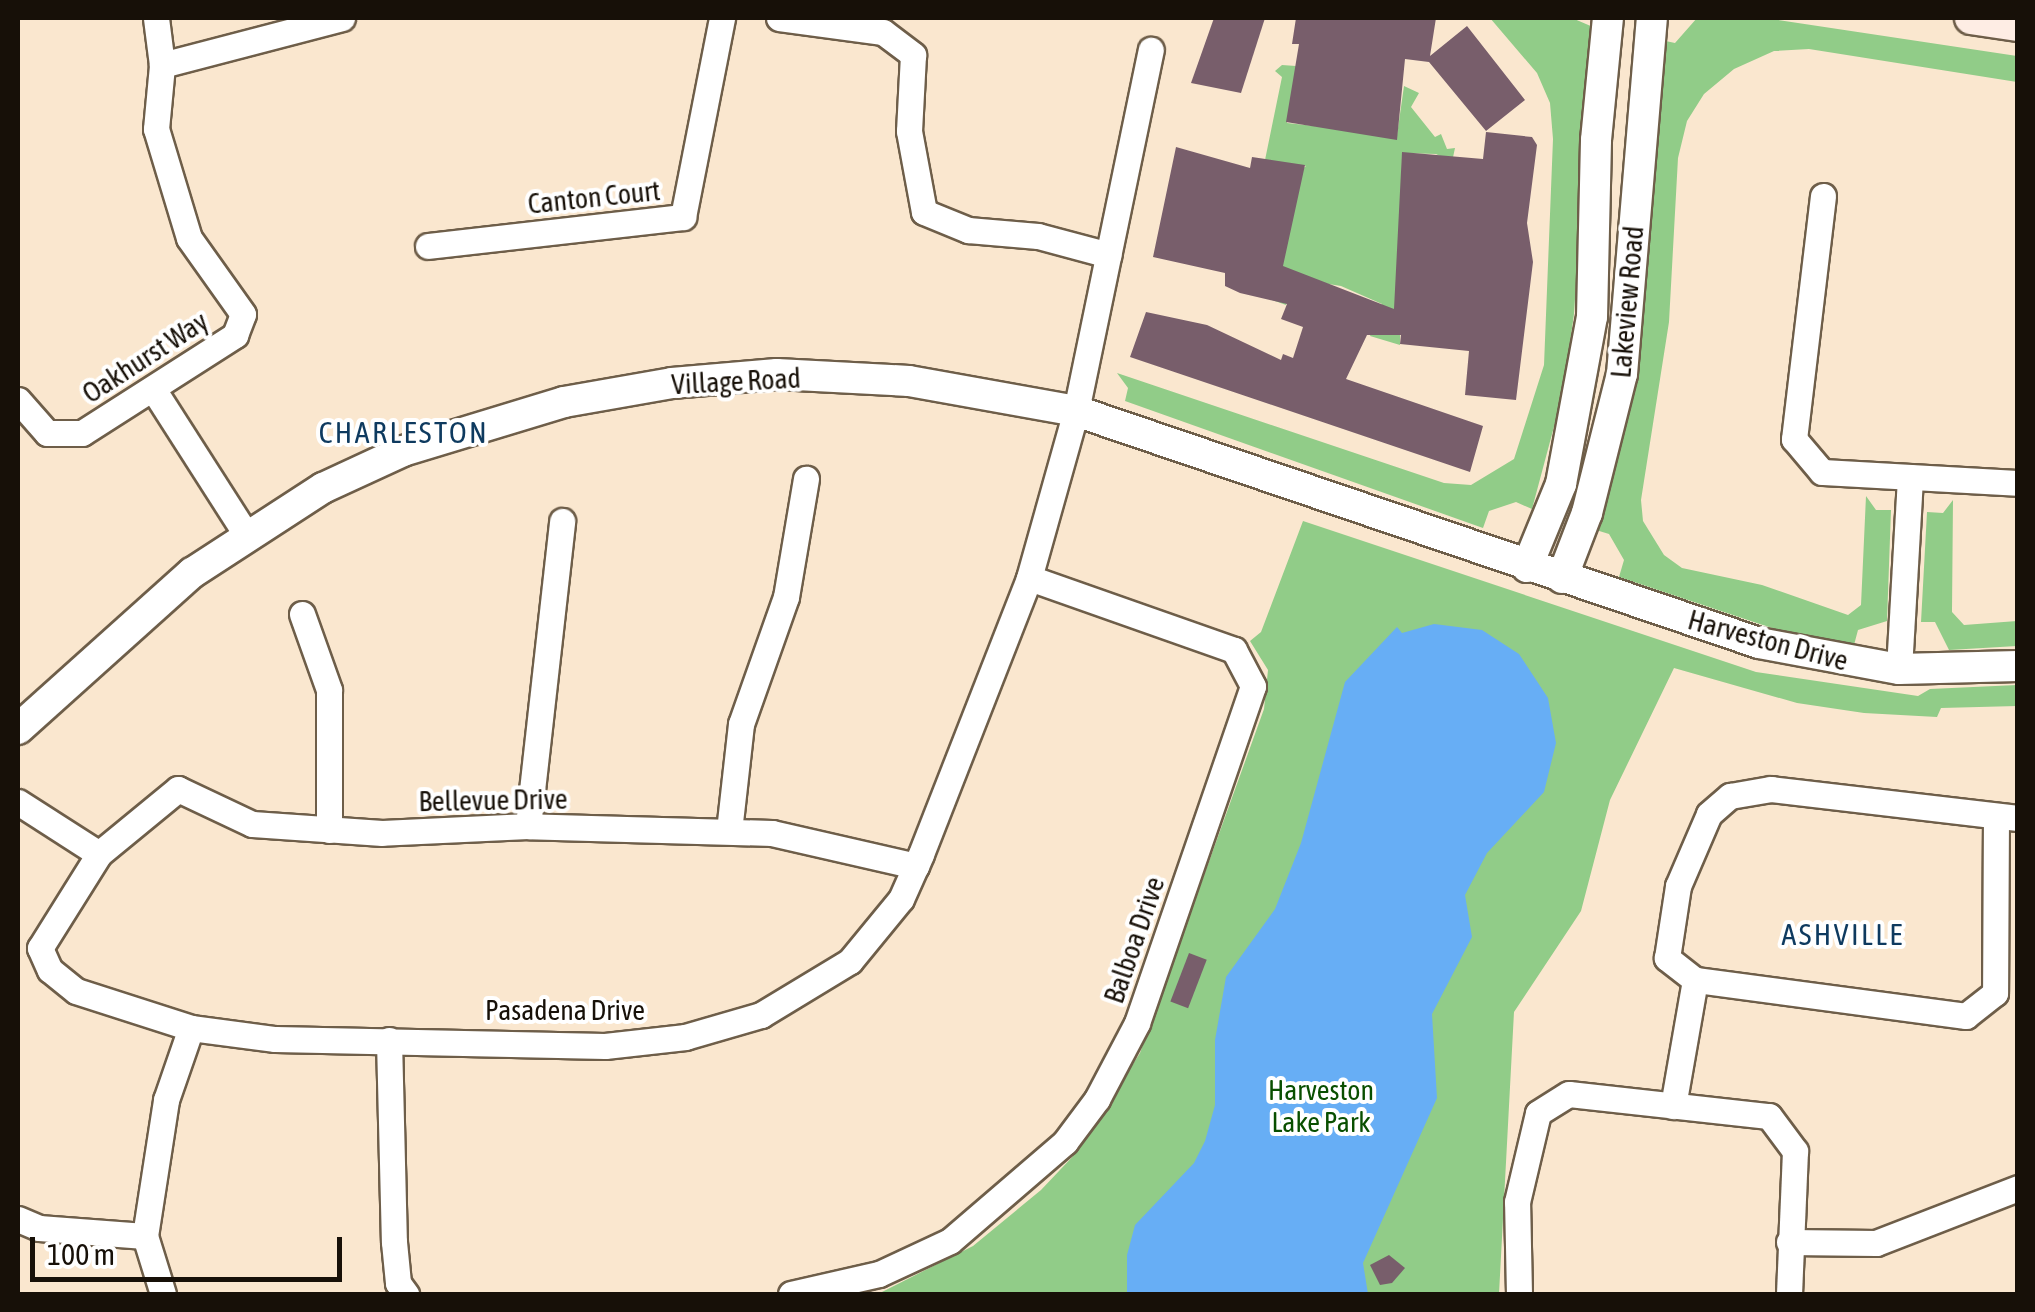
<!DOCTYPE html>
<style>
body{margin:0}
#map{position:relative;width:2035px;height:1312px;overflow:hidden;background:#fae7cf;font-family:"Asap Condensed",sans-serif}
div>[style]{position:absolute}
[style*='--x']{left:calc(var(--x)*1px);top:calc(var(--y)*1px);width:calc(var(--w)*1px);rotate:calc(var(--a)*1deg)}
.green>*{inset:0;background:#91cc88}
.water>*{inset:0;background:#67aef5}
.building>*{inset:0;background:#785e6b;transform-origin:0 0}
.roads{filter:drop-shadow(2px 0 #6e5e49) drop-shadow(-2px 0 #6e5e49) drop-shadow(0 2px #6e5e49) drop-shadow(0 -2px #6e5e49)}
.minor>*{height:25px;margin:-12.5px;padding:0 12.5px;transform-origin:12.5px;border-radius:12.5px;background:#fff}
.tertiary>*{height:30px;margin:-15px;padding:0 15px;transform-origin:15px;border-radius:15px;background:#fff}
.secondary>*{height:32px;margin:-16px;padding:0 16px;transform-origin:16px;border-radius:16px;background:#feede4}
span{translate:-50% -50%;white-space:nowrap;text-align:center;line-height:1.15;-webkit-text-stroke:8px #fff;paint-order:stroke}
.street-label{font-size:28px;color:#171008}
.park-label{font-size:28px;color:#094f00}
.neighbourhood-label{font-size:30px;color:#0e3a5f;letter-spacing:2.5px}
.frame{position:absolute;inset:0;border:20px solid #171008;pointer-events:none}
.scale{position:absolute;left:30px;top:1237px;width:312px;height:45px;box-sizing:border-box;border:5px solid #171008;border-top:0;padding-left:12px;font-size:30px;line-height:35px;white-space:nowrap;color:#171008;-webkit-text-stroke:8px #fff;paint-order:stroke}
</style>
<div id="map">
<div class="green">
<i style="clip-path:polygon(1490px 18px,1572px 18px,1593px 27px,1574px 314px,1563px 393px,1532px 509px,1516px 502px,1489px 511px,1483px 528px,1125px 401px,1128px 388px,1117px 373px,1444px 483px,1471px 485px,1514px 459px,1544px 365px,1553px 139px,1550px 103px,1537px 73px)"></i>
<i style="clip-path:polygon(1697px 18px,1765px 18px,2017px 56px,2017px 82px,1809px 49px,1774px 51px,1734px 69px,1704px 94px,1687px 121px,1678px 158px,1669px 322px,1641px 500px,1643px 521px,1664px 555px,1682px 568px,1762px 585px,1848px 615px,1861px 605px,1866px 496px,1876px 510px,1891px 510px,1887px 621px,1858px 630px,1854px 645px,1796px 636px,1619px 577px,1624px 560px,1609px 534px,1596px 530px,1633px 400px,1661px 40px,1675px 43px)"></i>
<i style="clip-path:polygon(1282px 65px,1296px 66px,1287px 123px,1397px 135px,1404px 86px,1419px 93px,1411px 107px,1435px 137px,1441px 134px,1447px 149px,1455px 148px,1452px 162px,1436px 154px,1402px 153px,1400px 345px,1370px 336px,1382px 304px,1341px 286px,1297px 279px,1286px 305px,1272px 300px,1299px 172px,1306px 166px,1265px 160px,1282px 77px,1275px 71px)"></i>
<i style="clip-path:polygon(1953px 500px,1952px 612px,1964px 625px,2017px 621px,2017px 646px,1949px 650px,1935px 622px,1921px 622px,1927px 512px,1943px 513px)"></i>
<i style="clip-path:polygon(1303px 521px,1756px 672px,1918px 696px,1930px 689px,2017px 685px,2017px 706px,1941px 708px,1937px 717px,1864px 713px,1797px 703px,1674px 668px,1610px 800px,1581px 911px,1514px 1012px,1499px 1294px,878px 1294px,973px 1246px,1041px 1190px,1077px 1152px,1140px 1053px,1264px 709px,1268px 670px,1250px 641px,1261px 632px)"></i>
</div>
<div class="water">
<i style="clip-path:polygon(1434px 624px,1482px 630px,1519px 654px,1548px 698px,1556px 743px,1544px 792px,1487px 853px,1465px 895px,1472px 937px,1432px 1014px,1437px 1098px,1363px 1263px,1368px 1294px,1127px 1294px,1127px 1255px,1135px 1225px,1194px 1163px,1205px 1141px,1215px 1105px,1215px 1040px,1226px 977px,1275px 909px,1301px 843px,1345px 682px,1397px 627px,1402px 633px)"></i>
</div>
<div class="building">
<i style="clip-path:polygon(1214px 18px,1265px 18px,1241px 93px,1191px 83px)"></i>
<i style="clip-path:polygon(1296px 18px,1436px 18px,1430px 56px,1467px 26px,1525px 100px,1486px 131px,1429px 62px,1405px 59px,1397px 140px,1286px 122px,1299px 44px,1292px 44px)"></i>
<i style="clip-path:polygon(1486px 132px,1532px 137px,1537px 145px,1527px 223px,1533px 262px,1516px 400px,1465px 395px,1469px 351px,1400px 344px,1401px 335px,1367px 335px,1346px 379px,1483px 426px,1470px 472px,1130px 357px,1146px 312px,1207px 325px,1281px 360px,1283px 354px,1293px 358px,1303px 327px,1281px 319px,1287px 304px,1240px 293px,1225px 286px,1225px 273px,1153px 257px,1176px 147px,1250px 168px,1252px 157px,1305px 165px,1283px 266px,1394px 309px,1402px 152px,1483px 159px)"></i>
<i style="left:1189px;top:953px;width:19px;height:52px;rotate:21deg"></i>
<i style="clip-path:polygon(1389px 1255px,1405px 1268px,1392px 1283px,1380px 1285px,1370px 1265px)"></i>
</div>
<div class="roads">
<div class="minor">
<i style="--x:779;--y:18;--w:105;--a:7.7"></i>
<i style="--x:883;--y:32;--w:38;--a:37"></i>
<i style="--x:913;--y:55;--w:76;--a:93"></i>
<i style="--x:909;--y:131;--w:82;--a:79.5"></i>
<i style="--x:924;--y:212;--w:48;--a:22.2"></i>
<i style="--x:968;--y:230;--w:70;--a:4.9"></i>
<i style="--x:1038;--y:236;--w:73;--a:15"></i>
<i style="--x:162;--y:65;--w:186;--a:-14.6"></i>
<i style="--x:1823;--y:196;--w:245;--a:96.8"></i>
<i style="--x:1794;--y:439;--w:43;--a:49.7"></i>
<i style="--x:1822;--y:472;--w:196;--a:3.2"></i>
<i style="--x:428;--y:246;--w:257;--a:-6.5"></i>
<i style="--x:683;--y:217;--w:203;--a:-78.9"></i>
<i style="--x:155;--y:392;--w:171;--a:57.4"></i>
<i style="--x:18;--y:400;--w:44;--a:48.7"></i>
<i style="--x:47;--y:433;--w:35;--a:0"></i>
<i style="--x:82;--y:433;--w:182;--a:-32.6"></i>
<i style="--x:235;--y:335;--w:22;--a:-69"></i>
<i style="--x:243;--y:314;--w:93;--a:-125.4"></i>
<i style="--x:189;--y:238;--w:114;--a:-106.8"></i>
<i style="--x:156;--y:129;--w:64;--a:-84.6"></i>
<i style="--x:162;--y:65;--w:47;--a:-97.3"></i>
<i style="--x:302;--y:614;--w:81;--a:70.4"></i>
<i style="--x:329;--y:690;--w:140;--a:90"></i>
<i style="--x:1899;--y:669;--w:192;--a:-86.7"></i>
<i style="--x:18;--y:802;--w:96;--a:32.7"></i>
<i style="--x:1996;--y:816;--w:177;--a:90.3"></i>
<i style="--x:1995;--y:993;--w:37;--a:142"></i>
<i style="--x:1966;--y:1016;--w:273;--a:-172.4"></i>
<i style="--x:1695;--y:980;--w:36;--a:-142"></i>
<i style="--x:1667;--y:958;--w:73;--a:-81.3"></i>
<i style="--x:1678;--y:886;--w:78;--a:-66.7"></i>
<i style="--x:1709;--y:814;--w:28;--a:-41"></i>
<i style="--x:1730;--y:796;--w:42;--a:-9.7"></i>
<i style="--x:1771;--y:789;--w:249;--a:6.7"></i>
<i style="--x:528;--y:826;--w:307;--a:-83.6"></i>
<i style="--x:729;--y:831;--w:108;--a:-83.6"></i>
<i style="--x:741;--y:724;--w:135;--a:-70.5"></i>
<i style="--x:786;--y:597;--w:120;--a:-80.4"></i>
<i style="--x:916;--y:866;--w:148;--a:-167.1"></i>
<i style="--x:772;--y:833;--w:244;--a:-178.4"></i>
<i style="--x:528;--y:826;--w:146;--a:177.3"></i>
<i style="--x:382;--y:833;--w:130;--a:-176"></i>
<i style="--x:252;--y:824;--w:82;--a:-154.7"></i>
<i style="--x:178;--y:789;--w:102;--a:140.6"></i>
<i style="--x:99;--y:854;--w:111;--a:122.1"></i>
<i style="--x:40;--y:948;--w:24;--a:66"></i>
<i style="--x:50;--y:970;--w:33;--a:39"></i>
<i style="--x:76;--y:991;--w:121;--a:17.8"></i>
<i style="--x:191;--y:1028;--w:85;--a:7.5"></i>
<i style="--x:275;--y:1039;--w:330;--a:1.2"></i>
<i style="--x:605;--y:1046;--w:81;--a:-6.4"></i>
<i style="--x:685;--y:1037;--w:79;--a:-16.1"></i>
<i style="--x:761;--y:1015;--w:104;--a:-31.2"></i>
<i style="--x:850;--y:961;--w:80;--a:-50.6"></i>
<i style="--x:901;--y:899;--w:36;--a:-66"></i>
<i style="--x:916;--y:866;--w:13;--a:-67"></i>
<i style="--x:921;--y:854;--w:296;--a:-68.6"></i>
<i style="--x:1029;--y:578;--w:173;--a:-74.3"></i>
<i style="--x:1076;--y:411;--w:369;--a:-78.3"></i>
<i style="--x:389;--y:1040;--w:202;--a:88.6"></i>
<i style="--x:394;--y:1242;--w:41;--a:84.4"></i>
<i style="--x:398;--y:1283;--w:14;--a:54"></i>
<i style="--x:1673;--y:1106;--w:128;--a:-80.1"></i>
<i style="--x:18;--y:1219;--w:23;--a:23"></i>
<i style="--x:39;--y:1228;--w:106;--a:4.3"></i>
<i style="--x:1789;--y:1242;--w:87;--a:0.7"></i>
<i style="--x:1876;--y:1243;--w:152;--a:-21.2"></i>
<i style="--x:163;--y:1294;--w:61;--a:-107.2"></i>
<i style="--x:145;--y:1236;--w:138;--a:-81.2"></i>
<i style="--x:166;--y:1100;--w:76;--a:-70.9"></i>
<i style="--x:791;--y:1294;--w:90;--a:-12.8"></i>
<i style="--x:879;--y:1274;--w:78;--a:-24.9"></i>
<i style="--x:950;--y:1241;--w:152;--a:-40.7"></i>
<i style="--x:1065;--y:1142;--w:54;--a:-53.3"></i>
<i style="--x:1097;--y:1099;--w:86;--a:-62.2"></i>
<i style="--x:1137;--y:1023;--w:356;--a:-71"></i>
<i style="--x:1253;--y:686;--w:41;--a:-117.8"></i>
<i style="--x:1234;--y:650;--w:217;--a:-160.6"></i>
<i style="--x:1519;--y:1294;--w:92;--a:-91.2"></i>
<i style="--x:1517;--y:1202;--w:91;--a:-76.7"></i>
<i style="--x:1538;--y:1113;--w:36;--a:-32"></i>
<i style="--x:1569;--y:1094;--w:201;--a:6.3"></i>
<i style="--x:1769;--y:1116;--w:44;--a:53.4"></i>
<i style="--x:1795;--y:1151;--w:143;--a:92.4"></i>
</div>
<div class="tertiary">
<i style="--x:1527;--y:567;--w:90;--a:-67.7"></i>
<i style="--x:1561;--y:484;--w:170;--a:-79.5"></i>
<i style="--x:1592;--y:317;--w:177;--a:-88.7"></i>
<i style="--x:1596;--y:140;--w:123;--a:-84.4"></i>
<i style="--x:1562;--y:578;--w:70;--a:-69"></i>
<i style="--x:1587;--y:513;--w:143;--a:-75.9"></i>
<i style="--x:1622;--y:374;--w:357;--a:-85.2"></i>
<i style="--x:18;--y:729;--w:234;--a:-41.9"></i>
<i style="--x:192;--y:573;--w:156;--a:-33"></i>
<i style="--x:323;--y:488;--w:88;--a:-24.8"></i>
<i style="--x:403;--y:451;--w:168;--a:-16.9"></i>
<i style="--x:564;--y:402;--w:110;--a:-10"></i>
<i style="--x:672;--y:383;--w:105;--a:-4.9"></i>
<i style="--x:777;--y:374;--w:132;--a:3"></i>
<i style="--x:909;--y:381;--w:170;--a:10.2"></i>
<i style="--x:1076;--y:411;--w:721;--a:18.76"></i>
<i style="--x:1759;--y:643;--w:142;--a:10.5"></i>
<i style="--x:1899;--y:669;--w:119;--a:-1.4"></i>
</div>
<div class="secondary">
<i style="--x:1971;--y:18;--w:48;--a:8.5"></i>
</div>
</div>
<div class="street-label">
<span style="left:594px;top:197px;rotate:-6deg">Canton Court</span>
<span style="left:1627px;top:302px;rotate:-85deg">Lakeview Road</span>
<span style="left:145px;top:357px;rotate:-33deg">Oakhurst Way</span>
<span style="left:736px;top:381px;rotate:-3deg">Village Road</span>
<span style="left:1768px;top:640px;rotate:15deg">Harveston Drive</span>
<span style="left:493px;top:800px;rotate:-1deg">Bellevue Drive</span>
<span style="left:1134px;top:940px;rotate:-71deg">Balboa Drive</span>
<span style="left:565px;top:1010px">Pasadena Drive</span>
</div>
<div class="park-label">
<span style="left:1321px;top:1106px">Harveston<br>Lake Park</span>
</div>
<div class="neighbourhood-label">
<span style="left:404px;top:432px">CHARLESTON</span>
<span style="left:1843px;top:934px">ASHVILLE</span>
</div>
<div class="frame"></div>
<div class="scale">100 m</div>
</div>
